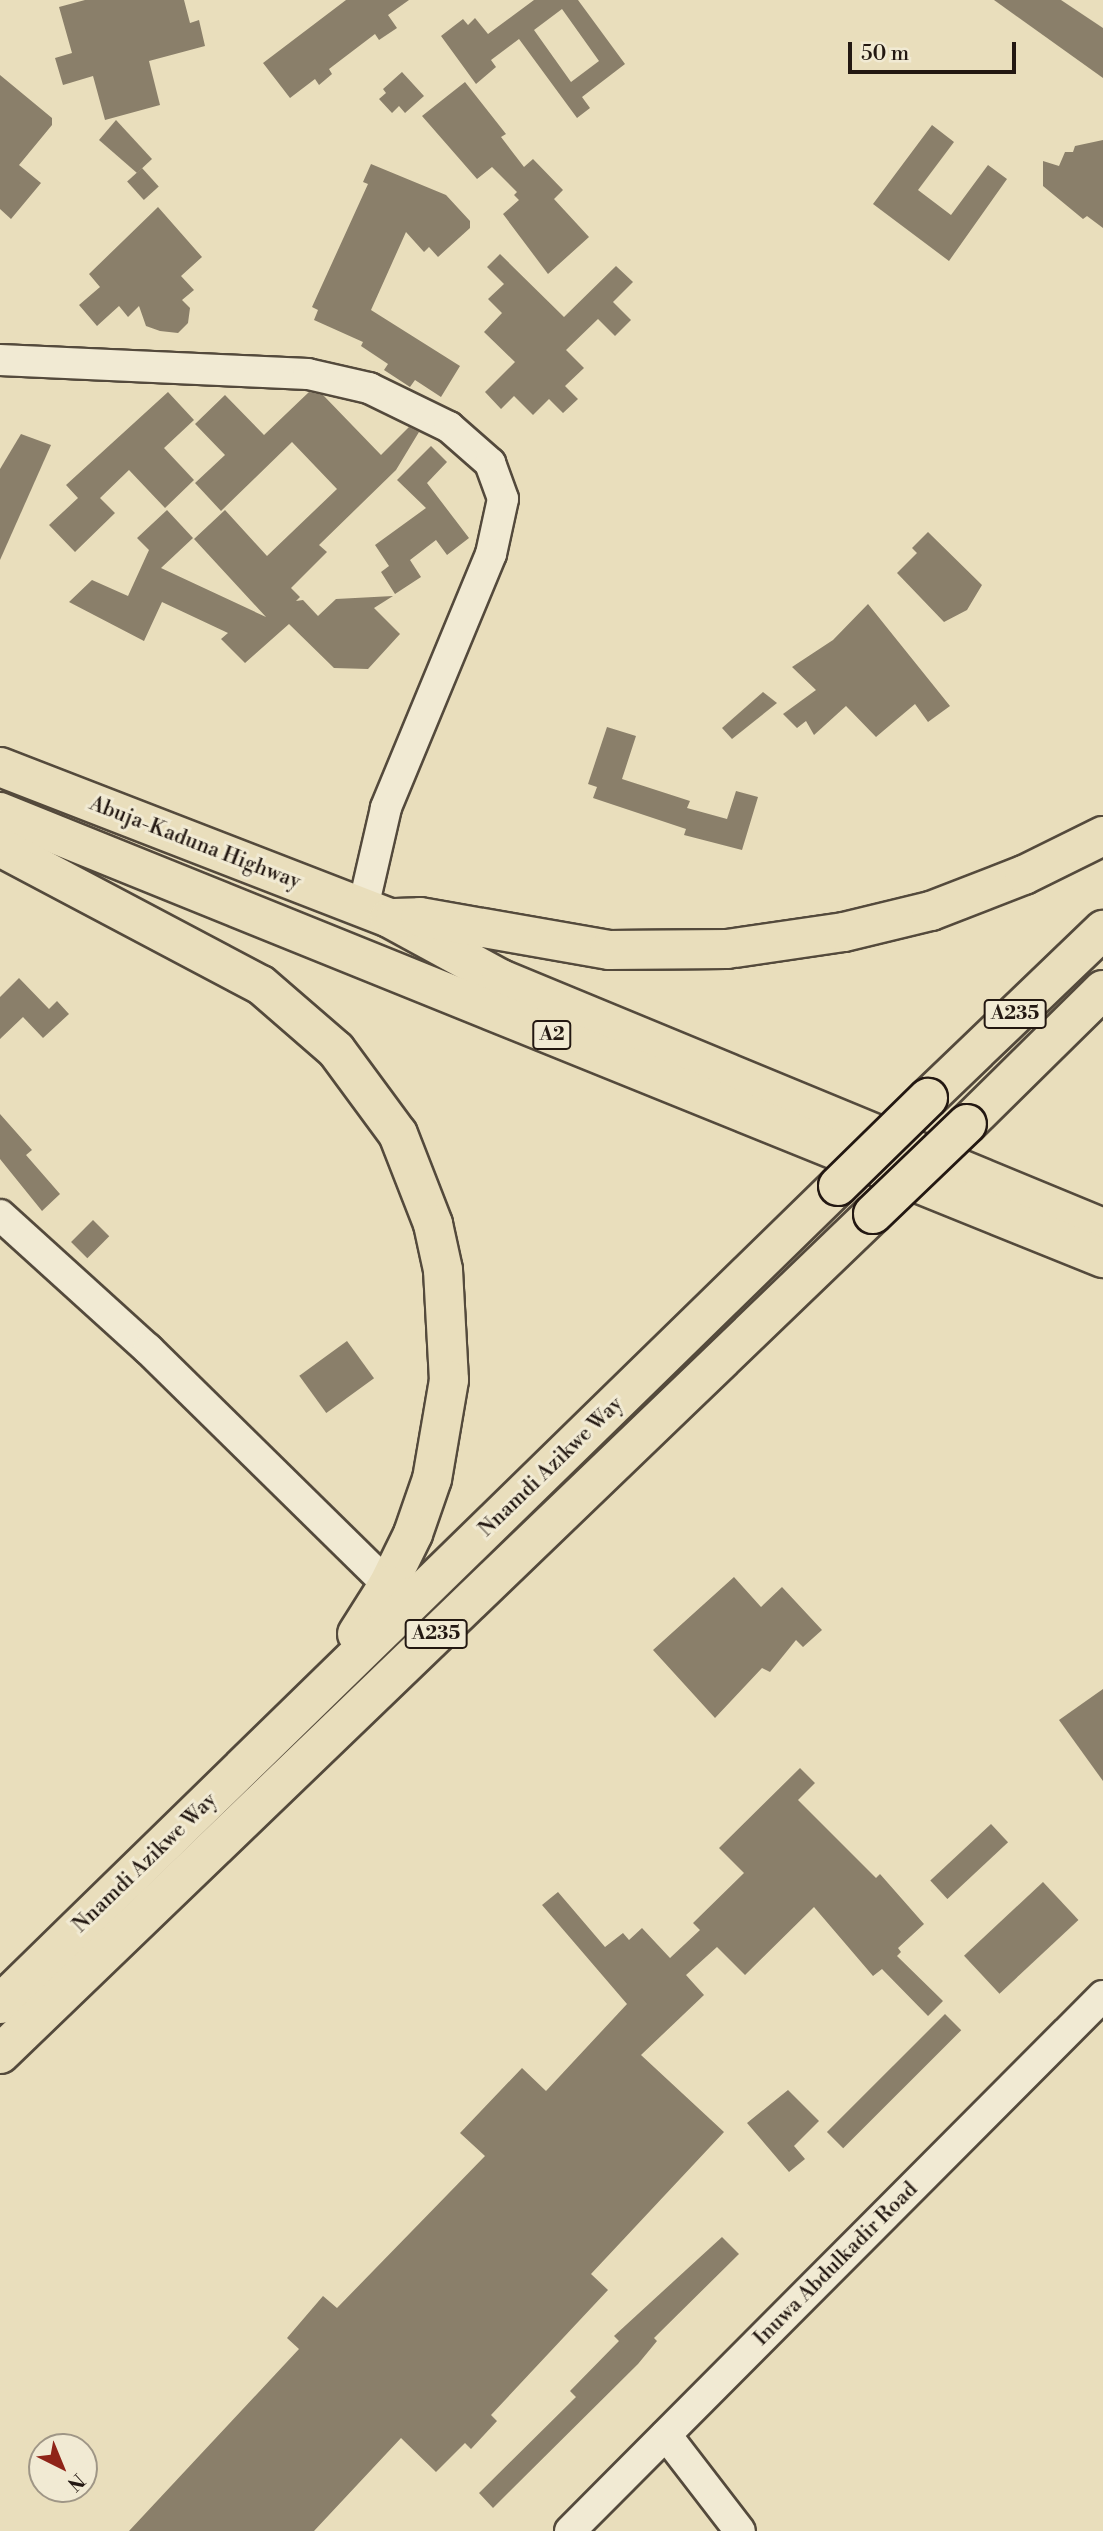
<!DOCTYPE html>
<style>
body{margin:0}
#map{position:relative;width:1103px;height:2531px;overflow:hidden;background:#e9debc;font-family:"Libre Bodoni",serif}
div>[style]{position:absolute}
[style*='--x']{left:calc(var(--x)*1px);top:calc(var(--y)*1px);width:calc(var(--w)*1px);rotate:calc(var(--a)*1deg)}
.building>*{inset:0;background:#8a7f6a;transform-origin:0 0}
.roads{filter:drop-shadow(2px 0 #544a3c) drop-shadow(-2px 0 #544a3c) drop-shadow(0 2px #544a3c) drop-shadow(0 -2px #544a3c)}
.minor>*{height:30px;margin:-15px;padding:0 15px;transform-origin:15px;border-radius:15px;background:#f1ead3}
.highway>*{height:38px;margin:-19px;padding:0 19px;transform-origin:19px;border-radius:19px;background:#e9debc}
.bridges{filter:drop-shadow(2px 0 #231812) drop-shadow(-2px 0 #231812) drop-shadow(0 2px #231812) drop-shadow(0 -2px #231812)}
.highway-bridge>*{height:38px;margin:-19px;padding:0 19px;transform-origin:19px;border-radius:19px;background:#e9debc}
span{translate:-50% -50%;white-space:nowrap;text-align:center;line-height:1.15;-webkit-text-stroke:6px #f1ead3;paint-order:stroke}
.shield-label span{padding:2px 5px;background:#f1ead3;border:2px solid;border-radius:5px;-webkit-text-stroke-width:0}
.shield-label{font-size:19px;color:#231812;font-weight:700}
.street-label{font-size:21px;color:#231812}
.north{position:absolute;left:28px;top:2433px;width:70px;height:70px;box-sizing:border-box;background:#f1ead3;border:2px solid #9f9686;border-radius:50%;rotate:137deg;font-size:19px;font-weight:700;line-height:28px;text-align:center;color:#231812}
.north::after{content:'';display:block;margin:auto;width:24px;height:32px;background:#8f2418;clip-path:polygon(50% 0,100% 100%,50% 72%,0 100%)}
.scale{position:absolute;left:848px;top:42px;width:168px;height:32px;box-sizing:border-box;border:4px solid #231812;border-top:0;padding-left:9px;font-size:21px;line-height:24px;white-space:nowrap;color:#231812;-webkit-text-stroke:5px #f1ead3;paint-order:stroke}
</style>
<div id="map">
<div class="building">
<i style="clip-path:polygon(85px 0,184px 0,190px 23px,199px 20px,205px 46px,149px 61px,160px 105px,105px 120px,93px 76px,63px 85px,55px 58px,72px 53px,59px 7px)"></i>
<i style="clip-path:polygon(346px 0,409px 0,388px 15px,397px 28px,379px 40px,375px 34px,329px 69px,332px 74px,319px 85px,315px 79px,290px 98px,263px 63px)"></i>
<i style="clip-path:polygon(evenodd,534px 0,578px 0,625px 64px,582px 97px,590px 108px,577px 118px,519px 39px,491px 60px,496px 67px,476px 84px,441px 36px,463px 19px,468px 25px,475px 18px,488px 34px,534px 0,562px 9px,599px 61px,571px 82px,534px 30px,562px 9px)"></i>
<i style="clip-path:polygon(994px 0,1061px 0,1103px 28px,1103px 78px)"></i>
<i style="clip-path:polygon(402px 72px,424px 96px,405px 113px,399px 106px,392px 113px,379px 99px,386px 93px,383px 89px)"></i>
<i style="clip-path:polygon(0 75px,52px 118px,52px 125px,19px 165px,41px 183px,11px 219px,0 209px)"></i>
<i style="clip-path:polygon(465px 82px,506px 134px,501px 137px,524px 167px,533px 159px,563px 190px,554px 199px,589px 237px,548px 274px,503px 214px,519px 200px,514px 195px,517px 192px,492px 167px,477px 179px,422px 116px)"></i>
<i style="clip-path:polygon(116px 120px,152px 159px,137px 173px,99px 140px)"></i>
<i style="clip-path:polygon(932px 125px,954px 142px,918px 190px,951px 215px,988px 165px,1007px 179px,949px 261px,873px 204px)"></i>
<i style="clip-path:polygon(1103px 140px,1103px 228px,1087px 216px,1083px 219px,1043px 186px,1043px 161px,1059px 166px,1065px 152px,1073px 152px,1075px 146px)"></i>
<i style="clip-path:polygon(371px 164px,446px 195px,470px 221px,470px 228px,438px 257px,429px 247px,424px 252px,406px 232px,371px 310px,460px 366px,441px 397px,415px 380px,410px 387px,384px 370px,388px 364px,361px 346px,363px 342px,314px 320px,318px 310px,312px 307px,368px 184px,363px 182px)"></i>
<i style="left:142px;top:168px;width:25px;height:20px;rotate:48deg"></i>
<i style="clip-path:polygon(158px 207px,202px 257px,181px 276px,194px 290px,182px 300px,190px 308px,188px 323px,178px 333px,160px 331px,146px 326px,139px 306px,128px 317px,119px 306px,97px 326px,79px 305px,100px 287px,89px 274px)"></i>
<i style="clip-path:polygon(500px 254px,564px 317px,616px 266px,633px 282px,613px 302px,631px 320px,615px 336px,598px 319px,566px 350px,584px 368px,565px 386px,578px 399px,563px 413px,549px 399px,533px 415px,514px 396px,501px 409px,485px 392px,515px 362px,484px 332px,502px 313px,488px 299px,504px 284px,487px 267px)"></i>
<i style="clip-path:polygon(168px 392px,194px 420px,164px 448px,194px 480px,165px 508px,129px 470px,100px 498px,115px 513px,75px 552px,49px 525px,78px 498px,66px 485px)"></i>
<i style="clip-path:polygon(309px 392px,323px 395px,381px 455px,409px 427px,419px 432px,396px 470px,319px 545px,327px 552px,291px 588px,300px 597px,296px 601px,303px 600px,318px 616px,336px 599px,393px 596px,374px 608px,400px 634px,368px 669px,334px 668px,289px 624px,245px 663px,221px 639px,228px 633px,162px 602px,144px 641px,69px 602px,92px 580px,128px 596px,149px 550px,137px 538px,167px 510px,193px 538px,161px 568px,266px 617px,194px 539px,225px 510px,267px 556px,337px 489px,292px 442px,221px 511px,195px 483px,225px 455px,195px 424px,225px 395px,264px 435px)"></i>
<i style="clip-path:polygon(21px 434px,51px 445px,0 560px,0 469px)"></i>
<i style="clip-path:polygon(431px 446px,447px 462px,427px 483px,469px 538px,447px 555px,436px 540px,410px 560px,421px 577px,395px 594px,381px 572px,389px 566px,375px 545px,426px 508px,397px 480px)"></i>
<i style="clip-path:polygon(928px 532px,982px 585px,967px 610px,944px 622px,897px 573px,917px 553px,912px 548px)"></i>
<i style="clip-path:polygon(868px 604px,950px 706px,928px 722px,915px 704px,876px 737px,846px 706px,814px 735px,806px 721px,797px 728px,783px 714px,816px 690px,792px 667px,833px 640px)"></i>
<i style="clip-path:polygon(763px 692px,777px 703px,732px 739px,722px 728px)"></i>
<i style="clip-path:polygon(607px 727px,636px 736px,622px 779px,690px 801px,687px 808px,727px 819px,736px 791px,758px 797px,742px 850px,684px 835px,686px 829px,593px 798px,597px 787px,588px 784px)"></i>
<i style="clip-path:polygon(19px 978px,49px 1009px,57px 1001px,69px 1014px,43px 1038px,23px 1017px,0 1039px,0 997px)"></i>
<i style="clip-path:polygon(0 1114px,32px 1150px,26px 1155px,60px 1194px,42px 1211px,0 1159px)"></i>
<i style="left:93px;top:1220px;width:23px;height:31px;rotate:45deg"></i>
<i style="left:347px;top:1341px;width:46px;height:59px;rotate:54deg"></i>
<i style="clip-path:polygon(734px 1577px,761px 1607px,782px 1587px,822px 1630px,803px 1647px,796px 1640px,770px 1672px,762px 1668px,715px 1718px,653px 1650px)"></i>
<i style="clip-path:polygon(1103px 1689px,1103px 1781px,1059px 1720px)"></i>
<i style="clip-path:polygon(800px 1768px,815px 1783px,798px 1800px,876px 1878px,880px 1874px,924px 1924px,898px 1948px,901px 1952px,897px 1956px,943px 2001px,928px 2016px,882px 1969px,873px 1976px,814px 1907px,745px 1975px,717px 1947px,686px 1975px,704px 1995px,641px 2055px,724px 2132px,591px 2274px,608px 2290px,491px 2415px,497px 2421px,471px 2449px,465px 2443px,436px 2472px,401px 2438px,314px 2531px,129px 2531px,299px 2349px,287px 2338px,323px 2296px,337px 2308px,485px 2156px,460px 2133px,522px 2068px,546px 2091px,627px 2004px,542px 1905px,558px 1892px,605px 1947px,623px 1933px,629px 1940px,642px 1928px,670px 1958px,700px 1930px,693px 1923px,744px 1873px,719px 1848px)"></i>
<i style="left:991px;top:1824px;width:25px;height:83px;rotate:47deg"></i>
<i style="left:1043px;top:1882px;width:52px;height:108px;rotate:47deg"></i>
<i style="left:945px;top:2014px;width:23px;height:167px;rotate:45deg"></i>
<i style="clip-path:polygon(788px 2090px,819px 2121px,794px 2146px,805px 2159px,789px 2172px,747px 2123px)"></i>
<i style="clip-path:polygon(722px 2237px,739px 2254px,654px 2338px,657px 2341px,638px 2364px,493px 2508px,479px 2493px,576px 2397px,570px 2391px,619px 2341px,614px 2336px)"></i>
</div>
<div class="roads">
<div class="minor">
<i style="--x:0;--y:360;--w:308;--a:2.6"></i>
<i style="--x:308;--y:374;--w:63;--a:12.9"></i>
<i style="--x:369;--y:388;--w:89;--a:26"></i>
<i style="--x:449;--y:427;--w:55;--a:41.3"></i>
<i style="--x:490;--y:463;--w:38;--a:70"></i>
<i style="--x:503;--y:499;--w:56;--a:102.3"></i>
<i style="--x:491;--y:554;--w:275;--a:112.5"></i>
<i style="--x:386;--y:808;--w:103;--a:103"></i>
<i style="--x:0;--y:1215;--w:200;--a:42.2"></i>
<i style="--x:148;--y:1349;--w:337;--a:44.5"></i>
<i style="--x:666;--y:2435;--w:121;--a:52.4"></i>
<i style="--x:570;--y:2531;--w:755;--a:-45.11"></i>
</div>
<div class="highway">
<i style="--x:0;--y:767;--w:417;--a:21.2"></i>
<i style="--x:389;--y:918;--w:128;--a:28.6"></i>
<i style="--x:501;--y:979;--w:651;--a:22.47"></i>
<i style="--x:0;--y:812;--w:1190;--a:22.02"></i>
<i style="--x:0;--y:847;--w:295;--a:27.9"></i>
<i style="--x:261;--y:985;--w:99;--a:40.9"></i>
<i style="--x:336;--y:1050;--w:104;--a:53.6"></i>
<i style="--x:398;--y:1134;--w:97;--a:68.7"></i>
<i style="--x:433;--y:1224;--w:47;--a:77.7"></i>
<i style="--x:443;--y:1270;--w:110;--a:86.9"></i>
<i style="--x:449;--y:1380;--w:100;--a:99.7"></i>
<i style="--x:432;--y:1479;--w:58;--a:109.1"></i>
<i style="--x:413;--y:1534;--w:57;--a:116.1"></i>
<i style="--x:388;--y:1585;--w:58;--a:122.3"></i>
<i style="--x:395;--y:918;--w:25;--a:-2"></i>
<i style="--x:420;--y:917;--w:192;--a:9.9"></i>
<i style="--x:609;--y:950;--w:118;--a:-0.5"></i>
<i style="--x:727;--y:949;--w:118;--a:-8.3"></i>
<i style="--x:844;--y:932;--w:89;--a:-13.6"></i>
<i style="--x:931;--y:911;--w:100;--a:-21.2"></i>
<i style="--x:1024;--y:875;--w:88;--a:-26.3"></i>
<i style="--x:928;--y:1098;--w:243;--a:-43.8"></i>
<i style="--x:967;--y:1124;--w:191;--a:-44.6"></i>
<i style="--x:0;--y:2004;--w:1171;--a:-44.31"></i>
<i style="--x:0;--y:2054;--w:1211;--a:-43.9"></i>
</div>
</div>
<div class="bridges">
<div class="highway-bridge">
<i style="--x:838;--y:1186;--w:126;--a:-44.4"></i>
<i style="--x:873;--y:1214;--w:130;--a:-43.8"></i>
</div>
</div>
<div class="shield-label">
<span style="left:1015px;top:1014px">A235</span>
<span style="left:552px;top:1035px">A2</span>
<span style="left:436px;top:1634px">A235</span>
</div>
<div class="street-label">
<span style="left:195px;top:843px;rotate:21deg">Abuja-Kaduna Highway</span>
<span style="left:551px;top:1467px;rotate:-44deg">Nnamdi Azikwe Way</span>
<span style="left:145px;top:1863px;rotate:-44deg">Nnamdi Azikwe Way</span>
<span style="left:836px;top:2264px;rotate:-45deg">Inuwa Abdulkadir Road</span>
</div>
<div class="north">N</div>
<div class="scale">50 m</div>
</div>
